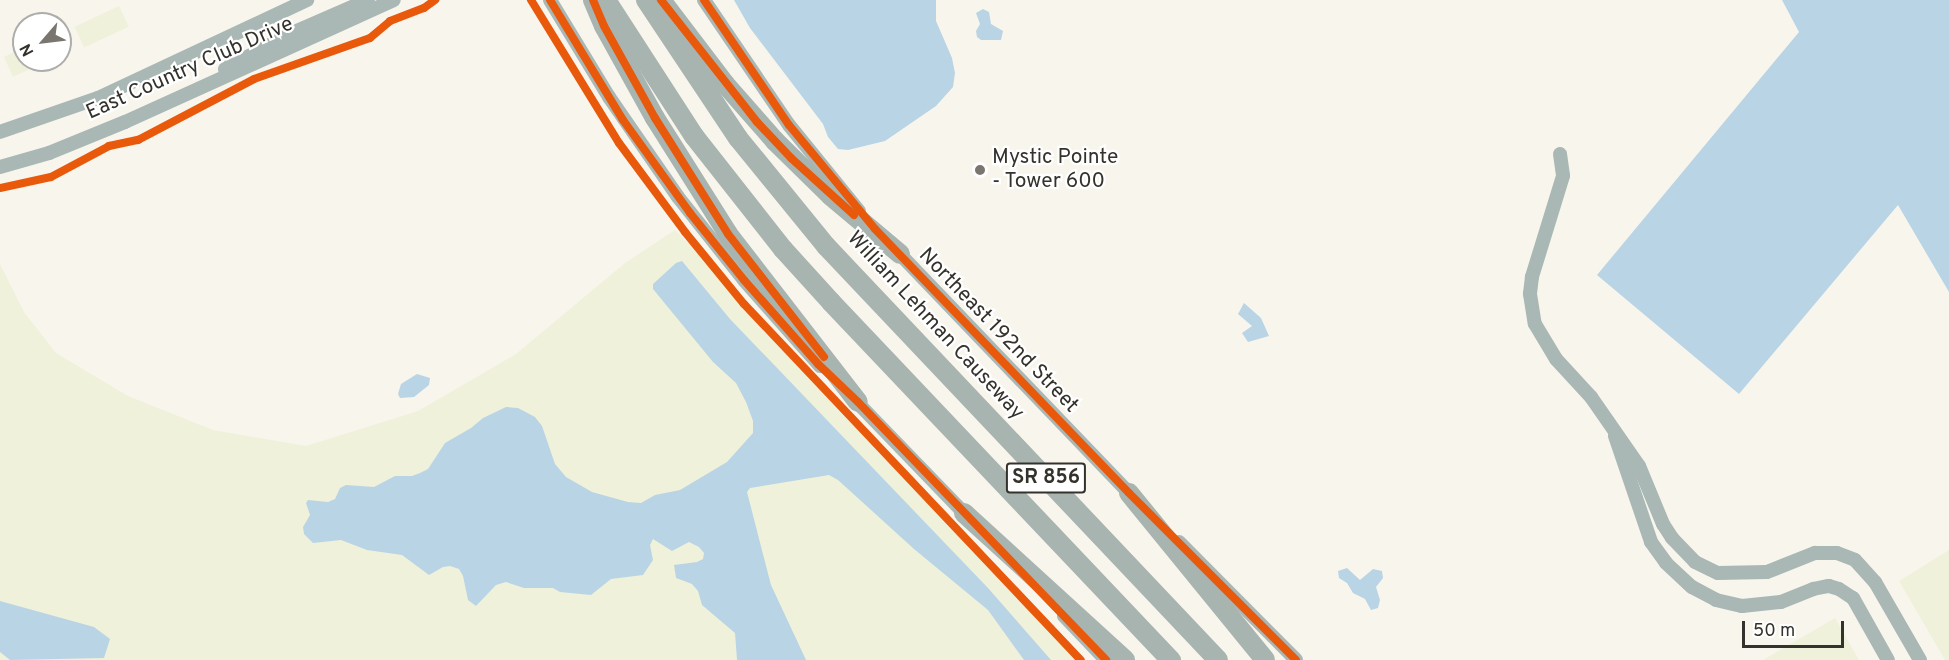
<!DOCTYPE html>
<style>
body{margin:0}
#map{position:relative;width:1949px;height:660px;overflow:hidden;background:#f8f5ed;font-family:Overpass,sans-serif}
div>[style]{position:absolute}
[style*='--x']{left:calc(var(--x)*1px);top:calc(var(--y)*1px);width:calc(var(--w)*1px);rotate:calc(var(--a)*1deg)}
.green>*{inset:0;background:#f0f1db;transform-origin:0 0}
.water>*{inset:0;background:#b9d4e5}
.minor>*{height:14px;margin:-7px;padding:0 7px;transform-origin:7px;border-radius:7px;background:#a9b7b5}
.highway>*{height:20px;margin:-10px;padding:0 10px;transform-origin:10px;border-radius:10px;background:#a8b4b0}
.cycleway>*{height:8px;margin:-4px;padding:0 4px;transform-origin:4px;border-radius:4px;background:#e8590c}
.dots>*{width:16px;height:16px;translate:-50% -50%;box-sizing:border-box;border:3px solid #fff;border-radius:50%}
span{translate:-50% -50%;white-space:nowrap;text-align:center;line-height:1.15;-webkit-text-stroke:4.5px #fff;paint-order:stroke}
.shield-label span{padding:2px 4px;background:#fff;border:2px solid;border-radius:4px;-webkit-text-stroke-width:0}
.shield-label{font-size:20px;color:#34322c;font-weight:700}
.street-label{font-size:21px;color:#34322c}
.poi-label{font-size:21px;color:#34322c}
.left{translate:0 -50%;text-align:left}
.north{position:absolute;left:12px;top:12px;width:60px;height:60px;box-sizing:border-box;background:#fff;border:2px solid #aeadab;border-radius:50%;rotate:242deg;font-size:16px;font-weight:700;line-height:24px;text-align:center;color:#34322c}
.north::after{content:'';display:block;margin:auto;width:21px;height:27px;background:#797670;clip-path:polygon(50% 0,100% 100%,50% 72%,0 100%)}
.scale{position:absolute;left:1742px;top:621px;width:102px;height:27px;box-sizing:border-box;border:3px solid #34322c;border-top:0;padding-left:8px;font-size:18px;line-height:21px;white-space:nowrap;color:#34322c;-webkit-text-stroke:4px #fff;paint-order:stroke}
</style>
<div id="map">
<div class="green">
<i style="left:119px;top:6px;width:23px;height:49px;rotate:65deg"></i>
<i style="clip-path:polygon(24px 47px,24px 60px,49px 60px,13px 77px,4px 57px)"></i>
<i style="clip-path:polygon(675px 230px,746px 300px,800px 368px,946px 513px,1082px 660px,0 660px,0 264px,24px 312px,56px 353px,128px 396px,213px 430px,306px 446px,418px 411px,516px 354px,625px 263px)"></i>
<i style="clip-path:polygon(1949px 550px,1949px 660px,1945px 660px,1899px 581px)"></i>
<i style="clip-path:polygon(1835px 618px,1859px 660px,1763px 660px)"></i>
</div>
<div class="water">
<i style="clip-path:polygon(734px 0,936px 0,936px 21px,952px 58px,955px 73px,953px 87px,936px 106px,885px 141px,848px 150px,838px 149px,828px 137px,823px 124px,750px 28px)"></i>
<i style="clip-path:polygon(1782px 0,1949px 0,1949px 292px,1898px 205px,1739px 394px,1597px 275px,1799px 32px)"></i>
<i style="clip-path:polygon(983px 9px,989px 12px,991px 24px,1003px 31px,1001px 40px,981px 40px,977px 37px,976px 31px,980px 24px,976px 13px)"></i>
<i style="clip-path:polygon(682px 261px,730px 319px,988px 588px,1051px 660px,1024px 660px,988px 610px,914px 549px,838px 480px,829px 475px,750px 488px,747px 492px,771px 585px,806px 660px,737px 660px,735px 633px,702px 605px,698px 591px,692px 584px,676px 578px,674px 565px,697px 562px,703px 559px,704px 553px,699px 547px,689px 542px,672px 551px,653px 539px,650px 545px,653px 560px,643px 575px,611px 579px,591px 595px,560px 592px,553px 588px,524px 588px,506px 582px,496px 585px,476px 606px,468px 600px,463px 576px,459px 569px,450px 566px,443px 567px,429px 575px,402px 555px,367px 550px,341px 540px,313px 543px,304px 534px,303px 527px,310px 515px,306px 503px,308px 500px,328px 502px,335px 499px,340px 488px,346px 485px,374px 487px,395px 476px,412px 476px,420px 473px,428px 469px,445px 443px,471px 428px,483px 418px,506px 407px,518px 408px,535px 417px,542px 426px,555px 464px,566px 477px,592px 492px,628px 502px,641px 503px,655px 495px,680px 490px,727px 462px,753px 433px,753px 421px,746px 402px,736px 383px,713px 362px,653px 289px,653px 284px,676px 263px)"></i>
<i style="clip-path:polygon(1244px 303px,1261px 318px,1269px 336px,1248px 342px,1242px 333px,1252px 326px,1238px 314px)"></i>
<i style="clip-path:polygon(417px 374px,430px 378px,429px 385px,414px 397px,400px 398px,398px 394px,401px 384px)"></i>
<i style="clip-path:polygon(1347px 568px,1360px 580px,1373px 569px,1382px 571px,1383px 578px,1376px 587px,1380px 600px,1378px 608px,1371px 610px,1365px 599px,1353px 593px,1347px 583px,1339px 578px,1338px 571px)"></i>
<i style="clip-path:polygon(0 601px,94px 627px,110px 639px,104px 658px,10px 660px,0 652px)"></i>
</div>
<div class="minor">
<i style="--x:550;--y:0;--w:114;--a:58.7"></i>
<i style="--x:609;--y:97;--w:121;--a:55.4"></i>
<i style="--x:678;--y:197;--w:106;--a:51.5"></i>
<i style="--x:744;--y:280;--w:115;--a:48.5"></i>
<i style="--x:704;--y:0;--w:151;--a:55.8"></i>
<i style="--x:789;--y:125;--w:111;--a:50.9"></i>
<i style="--x:225;--y:69;--w:74;--a:-28.3"></i>
<i style="--x:290;--y:34;--w:85;--a:-23.6"></i>
<i style="--x:0;--y:132;--w:104;--a:-19.1"></i>
<i style="--x:98;--y:98;--w:231;--a:-25.1"></i>
<i style="--x:1560;--y:154;--w:22;--a:82"></i>
<i style="--x:1563;--y:176;--w:106;--a:107.1"></i>
<i style="--x:1532;--y:277;--w:17;--a:97"></i>
<i style="--x:1530;--y:294;--w:30;--a:81"></i>
<i style="--x:1535;--y:324;--w:41;--a:59"></i>
<i style="--x:1556;--y:359;--w:52;--a:47.4"></i>
<i style="--x:1591;--y:397;--w:84;--a:55.2"></i>
<i style="--x:1639;--y:466;--w:63;--a:67.5"></i>
<i style="--x:1663;--y:524;--w:17;--a:57"></i>
<i style="--x:1672;--y:538;--w:33;--a:46"></i>
<i style="--x:1695;--y:562;--w:25;--a:26"></i>
<i style="--x:1718;--y:573;--w:49;--a:-1.2"></i>
<i style="--x:1767;--y:572;--w:52;--a:-21.6"></i>
<i style="--x:1815;--y:553;--w:22;--a:0"></i>
<i style="--x:1837;--y:553;--w:19;--a:21"></i>
<i style="--x:1855;--y:560;--w:30;--a:48"></i>
<i style="--x:1875;--y:582;--w:90;--a:60"></i>
<i style="--x:0;--y:167;--w:51;--a:-15.9"></i>
<i style="--x:49;--y:153;--w:82;--a:-22.2"></i>
<i style="--x:125;--y:122;--w:295;--a:-24.4"></i>
<i style="--x:895;--y:249;--w:347;--a:46.2"></i>
<i style="--x:851;--y:396;--w:170;--a:46"></i>
<i style="--x:1615;--y:436;--w:112;--a:71.2"></i>
<i style="--x:1651;--y:542;--w:26;--a:54"></i>
<i style="--x:1666;--y:563;--w:35;--a:43"></i>
<i style="--x:1692;--y:587;--w:27;--a:28"></i>
<i style="--x:1716;--y:600;--w:27;--a:13"></i>
<i style="--x:1742;--y:606;--w:39;--a:-6"></i>
<i style="--x:1781;--y:602;--w:35;--a:-22"></i>
<i style="--x:1813;--y:589;--w:16;--a:-11"></i>
<i style="--x:1829;--y:586;--w:10;--a:17"></i>
<i style="--x:1839;--y:589;--w:17;--a:33"></i>
<i style="--x:1853;--y:598;--w:71;--a:60.6"></i>
<i style="--x:1179;--y:542;--w:166;--a:45.2"></i>
<i style="--x:1064;--y:616;--w:61;--a:46.3"></i>
</div>
<div class="highway">
<i style="--x:593;--y:0;--w:28;--a:67"></i>
<i style="--x:604;--y:26;--w:105;--a:61"></i>
<i style="--x:655;--y:118;--w:137;--a:57.8"></i>
<i style="--x:728;--y:234;--w:212;--a:52.3"></i>
<i style="--x:606;--y:0;--w:162;--a:57.1"></i>
<i style="--x:694;--y:136;--w:144;--a:51.8"></i>
<i style="--x:783;--y:249;--w:72;--a:47.8"></i>
<i style="--x:831;--y:302;--w:494;--a:46.5"></i>
<i style="--x:646;--y:0;--w:166;--a:56.3"></i>
<i style="--x:738;--y:138;--w:139;--a:50.8"></i>
<i style="--x:826;--y:246;--w:570;--a:46.56"></i>
<i style="--x:661;--y:0;--w:106;--a:52.7"></i>
<i style="--x:725;--y:84;--w:76;--a:48.7"></i>
<i style="--x:775;--y:141;--w:78;--a:44.5"></i>
<i style="--x:831;--y:196;--w:90;--a:40"></i>
<i style="--x:1129;--y:493;--w:215;--a:50.8"></i>
<i style="--x:964;--y:513;--w:218;--a:42.4"></i>
</div>
<div class="cycleway">
<i style="--x:531;--y:0;--w:168;--a:58.4"></i>
<i style="--x:619;--y:143;--w:111;--a:53.4"></i>
<i style="--x:685;--y:232;--w:93;--a:50.7"></i>
<i style="--x:744;--y:304;--w:490;--a:46.6"></i>
<i style="--x:550;--y:0;--w:140;--a:58.7"></i>
<i style="--x:623;--y:120;--w:115;--a:54.2"></i>
<i style="--x:690;--y:213;--w:86;--a:51.1"></i>
<i style="--x:744;--y:280;--w:112;--a:48.6"></i>
<i style="--x:818;--y:364;--w:55;--a:43.5"></i>
<i style="--x:858;--y:402;--w:358;--a:46.1"></i>
<i style="--x:593;--y:0;--w:28;--a:67"></i>
<i style="--x:604;--y:26;--w:105;--a:61"></i>
<i style="--x:655;--y:118;--w:137;--a:57.8"></i>
<i style="--x:728;--y:234;--w:156;--a:52"></i>
<i style="--x:661;--y:0;--w:155;--a:51.8"></i>
<i style="--x:757;--y:122;--w:50;--a:46.6"></i>
<i style="--x:791;--y:158;--w:85;--a:42.1"></i>
<i style="--x:704;--y:0;--w:151;--a:55.8"></i>
<i style="--x:789;--y:125;--w:135;--a:50.4"></i>
<i style="--x:875;--y:229;--w:366;--a:46.1"></i>
<i style="--x:1129;--y:493;--w:236;--a:45"></i>
<i style="--x:0;--y:188;--w:52;--a:-12.2"></i>
<i style="--x:51;--y:177;--w:66;--a:-28.1"></i>
<i style="--x:109;--y:146;--w:30;--a:-12"></i>
<i style="--x:138;--y:140;--w:131;--a:-27.7"></i>
<i style="--x:254;--y:79;--w:123;--a:-19.5"></i>
<i style="--x:370;--y:38;--w:26;--a:-40"></i>
<i style="--x:390;--y:21;--w:36;--a:-21"></i>
<i style="--x:424;--y:8;--w:14;--a:-36"></i>
</div>
<div class="dots">
<i style="left:980px;top:170px;background:#797670"></i>
</div>
<div class="shield-label">
<span style="left:1046px;top:478px">SR 856</span>
</div>
<div class="street-label">
<span style="left:190px;top:69px;rotate:-24deg">East Country Club Drive</span>
<span style="left:935px;top:326px;rotate:47deg">William Lehman Causeway</span>
<span style="left:998px;top:331px;rotate:46deg">Northeast 192nd Street</span>
</div>
<div class="poi-label">
<span class="left" style="left:992px;top:170px">Mystic Pointe<br>- Tower 600</span>
</div>
<div class="north">N</div>
<div class="scale">50 m</div>
</div>
